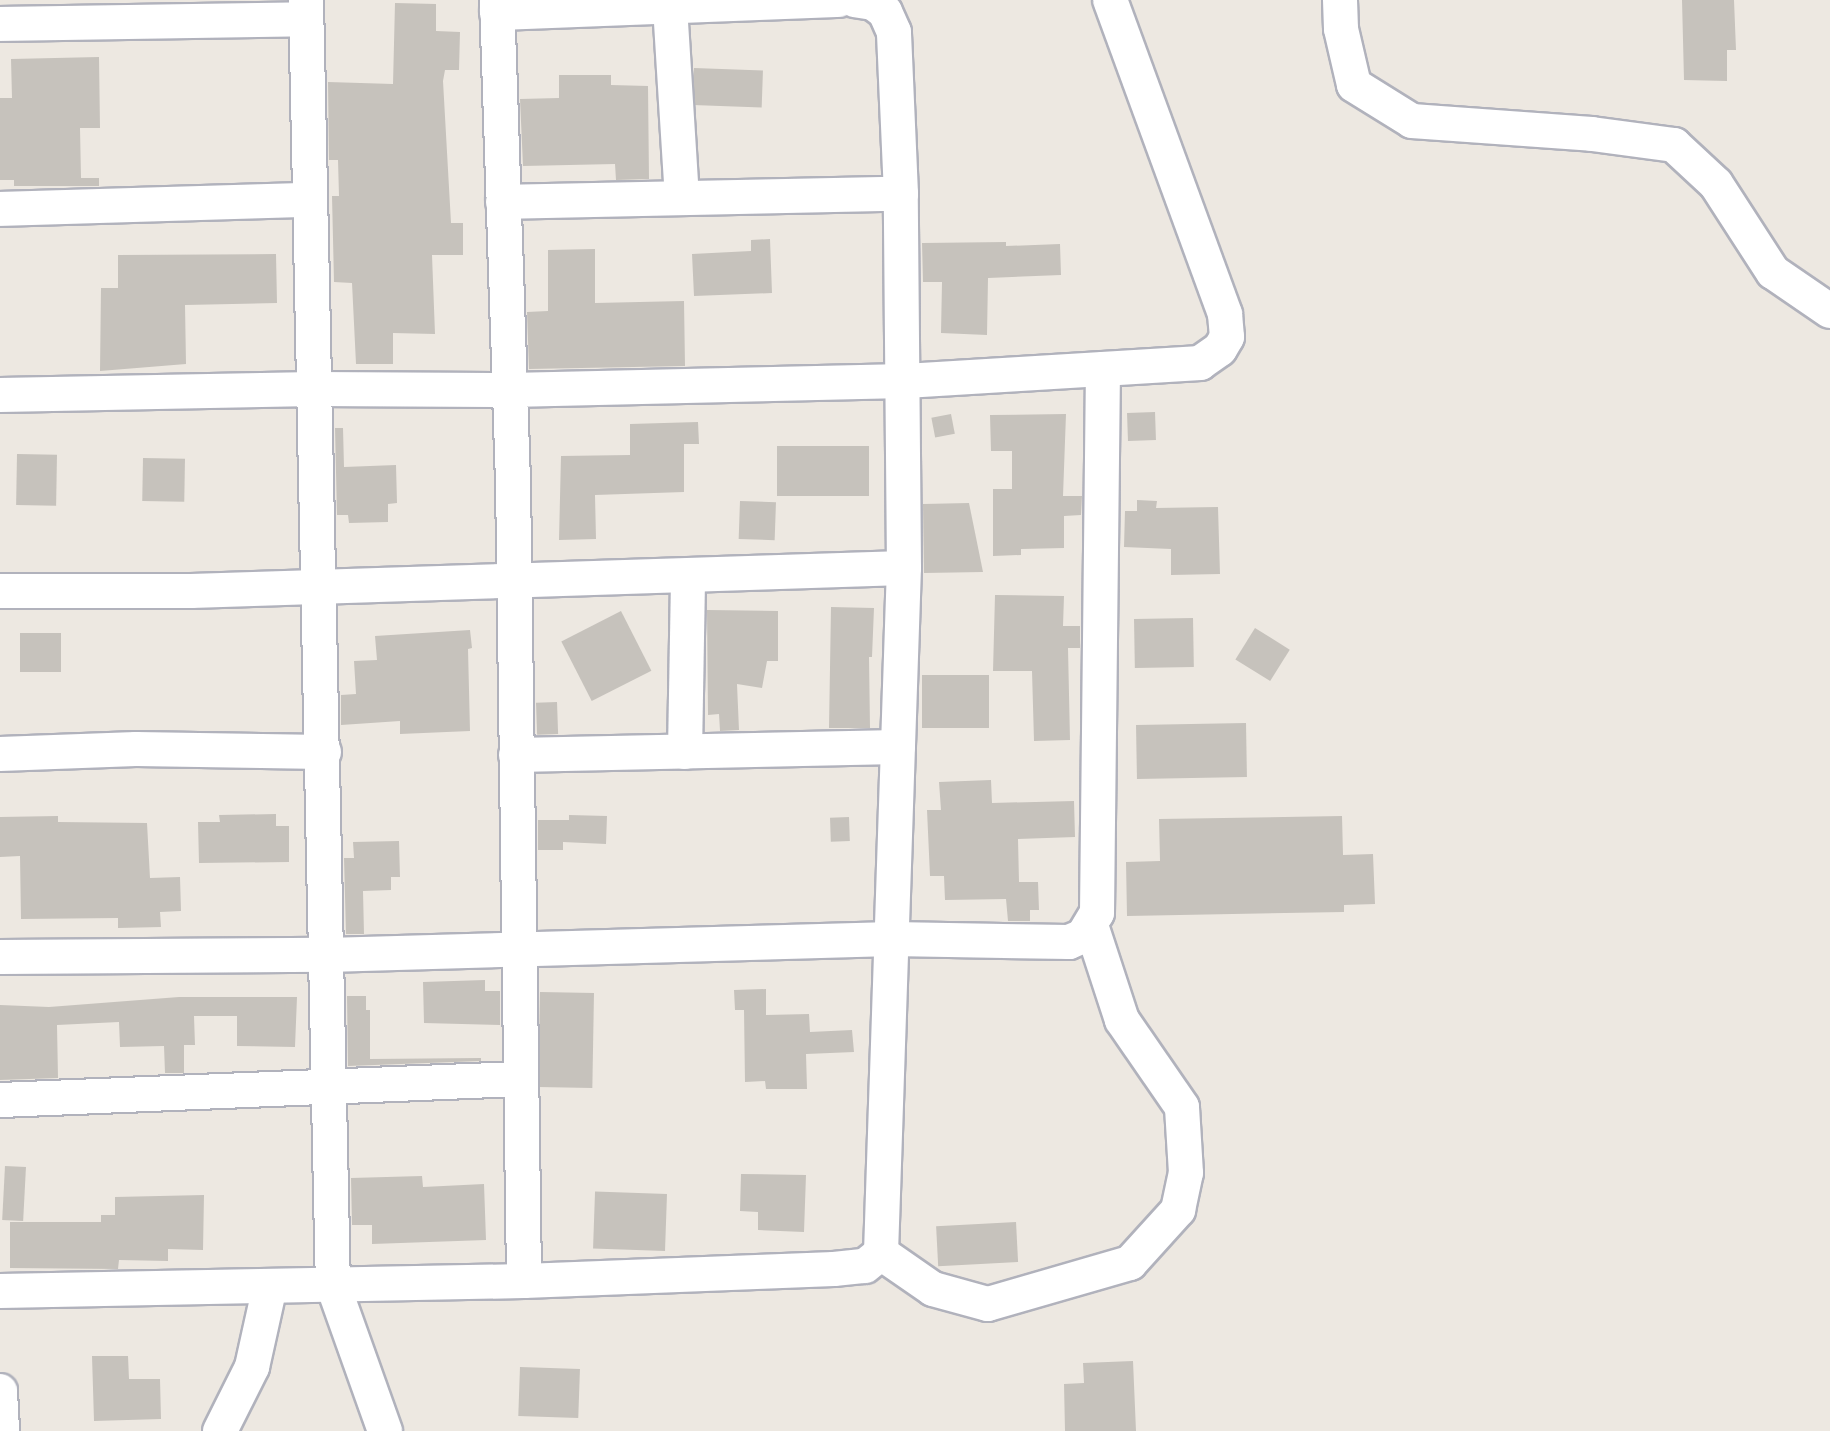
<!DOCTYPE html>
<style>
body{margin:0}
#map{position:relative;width:1830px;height:1431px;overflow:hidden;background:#ede8e1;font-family:"DejaVu Sans",sans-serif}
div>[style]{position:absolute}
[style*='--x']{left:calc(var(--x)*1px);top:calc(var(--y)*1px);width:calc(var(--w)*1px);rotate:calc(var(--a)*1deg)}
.building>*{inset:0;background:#c6c2bc;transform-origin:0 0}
.roads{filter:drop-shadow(2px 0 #b1b2bc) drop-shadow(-2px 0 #b1b2bc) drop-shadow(0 2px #b1b2bc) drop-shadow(0 -2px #b1b2bc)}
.minor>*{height:34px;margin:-17px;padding:0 17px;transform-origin:17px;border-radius:17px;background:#fff}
span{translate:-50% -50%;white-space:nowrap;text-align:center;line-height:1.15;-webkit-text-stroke:6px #fff;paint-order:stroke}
</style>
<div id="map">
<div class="building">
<i style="clip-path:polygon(1682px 0,1734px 0,1736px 50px,1727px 50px,1727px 81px,1684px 80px)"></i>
<i style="clip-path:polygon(395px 3px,436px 4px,436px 31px,460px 32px,459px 70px,445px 70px,443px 81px,451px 223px,463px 223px,463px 255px,432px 255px,435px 334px,393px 333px,393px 364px,356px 364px,352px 283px,334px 282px,332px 196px,339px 196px,338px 160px,329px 160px,328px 82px,393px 84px)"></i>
<i style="clip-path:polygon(99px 57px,100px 128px,80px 128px,81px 178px,99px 178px,99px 186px,14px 186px,14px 180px,0 180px,0 98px,12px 98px,11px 59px)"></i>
<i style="left:694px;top:68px;width:69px;height:37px;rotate:2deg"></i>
<i style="clip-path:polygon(559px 75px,611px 75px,611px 85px,648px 86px,649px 179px,616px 180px,615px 164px,523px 166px,520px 99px,559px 98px)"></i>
<i style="clip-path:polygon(770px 239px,772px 293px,694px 296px,692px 254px,751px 251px,751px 240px)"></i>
<i style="clip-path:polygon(1006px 242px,1006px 246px,1060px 244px,1061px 275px,988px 278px,987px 335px,941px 333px,942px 282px,923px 282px,922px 243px)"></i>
<i style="clip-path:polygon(595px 249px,595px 303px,684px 301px,685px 366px,529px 369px,527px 312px,548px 311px,548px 250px)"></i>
<i style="clip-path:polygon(276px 254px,277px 303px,185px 305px,186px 364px,100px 371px,101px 288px,118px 288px,118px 255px)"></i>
<i style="left:1155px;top:412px;width:28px;height:28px;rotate:88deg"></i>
<i style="left:951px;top:414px;width:20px;height:20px;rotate:79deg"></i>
<i style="clip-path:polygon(1066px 414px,1063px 496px,1082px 496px,1081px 515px,1064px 516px,1064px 548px,1021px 549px,1021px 555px,993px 556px,993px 489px,1012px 489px,1012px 451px,991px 451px,990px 415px)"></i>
<i style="clip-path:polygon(698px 422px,699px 444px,684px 444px,684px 492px,595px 495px,596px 539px,559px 540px,561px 456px,630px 455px,630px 424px)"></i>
<i style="clip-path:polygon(335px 428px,343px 428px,344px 467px,396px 465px,397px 503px,388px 504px,388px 522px,349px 523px,348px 515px,337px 515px)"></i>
<i style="left:777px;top:446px;width:92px;height:50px"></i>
<i style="left:17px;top:454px;width:40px;height:51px;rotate:1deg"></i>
<i style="left:143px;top:458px;width:42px;height:43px;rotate:1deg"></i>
<i style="clip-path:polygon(1137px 500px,1157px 501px,1156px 508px,1218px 507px,1220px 574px,1171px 575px,1171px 549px,1124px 547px,1125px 511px,1137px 511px)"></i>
<i style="left:740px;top:501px;width:36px;height:38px;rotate:2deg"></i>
<i style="clip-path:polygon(969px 503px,983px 572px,924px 573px,923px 504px)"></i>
<i style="clip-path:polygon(995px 595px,1064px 596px,1063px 626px,1080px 626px,1080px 648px,1068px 648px,1070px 740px,1034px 741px,1032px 671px,993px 671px)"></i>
<i style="clip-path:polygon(831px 607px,874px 608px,872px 657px,869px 657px,870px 728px,829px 728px)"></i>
<i style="clip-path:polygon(707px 610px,778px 611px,778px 661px,767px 661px,762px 688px,737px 684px,739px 730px,720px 731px,719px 714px,708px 715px)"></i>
<i style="left:621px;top:611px;width:67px;height:67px;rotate:63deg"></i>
<i style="left:1193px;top:618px;width:49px;height:59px;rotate:89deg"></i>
<i style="left:1255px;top:628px;width:41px;height:37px;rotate:32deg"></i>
<i style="clip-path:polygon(470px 630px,472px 648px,468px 649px,470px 731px,400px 734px,400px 721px,341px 725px,341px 695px,356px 694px,354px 661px,377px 660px,375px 636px)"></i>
<i style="left:20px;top:633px;width:41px;height:39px"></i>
<i style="left:922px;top:675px;width:67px;height:53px"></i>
<i style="left:557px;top:702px;width:32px;height:21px;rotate:88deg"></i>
<i style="left:1246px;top:723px;width:54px;height:110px;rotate:89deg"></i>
<i style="clip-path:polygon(991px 780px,992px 803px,1074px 801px,1075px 837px,1018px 839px,1019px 882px,1038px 882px,1039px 910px,1030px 910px,1030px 921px,1008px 921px,1006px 899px,945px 900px,944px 876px,930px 876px,927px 810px,941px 810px,939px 782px)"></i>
<i style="clip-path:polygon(276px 814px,276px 826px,289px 826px,289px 862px,199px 863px,198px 822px,220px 822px,219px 815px)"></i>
<i style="clip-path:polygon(569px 815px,607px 816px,606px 844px,563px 842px,563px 850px,538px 850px,538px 820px,569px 820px)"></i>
<i style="clip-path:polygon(58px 816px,58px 822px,147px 823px,150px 878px,180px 877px,181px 911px,160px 912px,161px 927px,118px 928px,118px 918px,21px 919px,20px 856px,0 857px,0 817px)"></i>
<i style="clip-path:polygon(1342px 816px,1343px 855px,1373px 854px,1375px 904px,1344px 905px,1344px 912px,1127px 916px,1126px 862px,1160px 861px,1159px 819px)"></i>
<i style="left:849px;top:817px;width:24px;height:19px;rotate:88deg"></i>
<i style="clip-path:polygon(399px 841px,400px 877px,391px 877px,391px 890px,363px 891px,364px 934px,346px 934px,344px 858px,354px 858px,353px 842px)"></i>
<i style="clip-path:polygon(485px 980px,485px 991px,500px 991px,500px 1025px,424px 1023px,423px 982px)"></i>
<i style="clip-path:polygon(766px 989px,766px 1015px,809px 1014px,810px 1032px,852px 1030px,854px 1052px,806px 1054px,807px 1089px,766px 1089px,765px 1081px,745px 1082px,744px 1010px,735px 1010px,734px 990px)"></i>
<i style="left:540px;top:992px;width:54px;height:95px;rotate:1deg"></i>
<i style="clip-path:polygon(347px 996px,366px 996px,366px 1010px,370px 1010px,370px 1059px,481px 1058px,481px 1061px,348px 1066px)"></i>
<i style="clip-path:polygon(179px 997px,297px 997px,295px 1047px,237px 1046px,237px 1016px,194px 1016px,195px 1045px,184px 1045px,184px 1073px,165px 1073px,164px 1046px,120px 1047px,119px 1022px,57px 1025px,58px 1078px,0 1080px,0 1005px,49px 1007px)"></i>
<i style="left:5px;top:1166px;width:21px;height:54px;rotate:3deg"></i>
<i style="clip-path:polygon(741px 1174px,806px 1175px,804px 1232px,758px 1230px,758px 1212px,740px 1211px)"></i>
<i style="clip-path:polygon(422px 1176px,423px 1187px,484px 1184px,486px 1240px,372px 1244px,372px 1225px,352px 1225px,351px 1178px)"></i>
<i style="left:667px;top:1194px;width:57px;height:72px;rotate:92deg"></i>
<i style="clip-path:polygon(204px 1195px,203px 1250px,168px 1249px,168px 1261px,119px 1260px,118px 1269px,10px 1268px,10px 1222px,101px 1222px,101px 1215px,115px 1215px,115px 1197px)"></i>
<i style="left:1016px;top:1222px;width:40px;height:80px;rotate:87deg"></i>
<i style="clip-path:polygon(92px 1356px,128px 1356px,129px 1379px,160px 1379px,161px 1419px,94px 1421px)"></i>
<i style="clip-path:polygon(1133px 1361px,1136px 1431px,1065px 1431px,1064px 1384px,1084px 1383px,1083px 1363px)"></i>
<i style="left:520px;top:1367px;width:60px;height:49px;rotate:2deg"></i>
</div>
<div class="roads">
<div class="minor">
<i style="--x:306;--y:0;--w:1285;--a:88.8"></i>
<i style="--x:333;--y:1285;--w:155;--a:70.4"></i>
<i style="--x:497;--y:0;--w:480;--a:88.1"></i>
<i style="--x:513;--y:480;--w:801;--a:89.21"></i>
<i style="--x:1340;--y:0;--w:29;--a:88"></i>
<i style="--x:1341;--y:29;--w:57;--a:76.9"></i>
<i style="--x:1354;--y:85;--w:68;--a:31.8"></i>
<i style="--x:1412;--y:121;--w:180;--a:4.1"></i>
<i style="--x:1592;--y:134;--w:83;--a:7.6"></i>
<i style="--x:1674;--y:145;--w:57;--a:42.9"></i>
<i style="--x:1716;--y:184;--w:105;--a:57.1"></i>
<i style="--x:1773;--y:272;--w:69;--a:34.4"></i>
<i style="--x:670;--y:7;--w:191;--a:86.4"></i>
<i style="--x:497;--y:13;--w:342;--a:-2.2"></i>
<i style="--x:0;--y:24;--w:306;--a:-0.9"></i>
<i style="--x:503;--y:202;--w:398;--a:-1.2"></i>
<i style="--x:0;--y:209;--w:310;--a:-1.7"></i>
<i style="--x:0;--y:395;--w:314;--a:-1.1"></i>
<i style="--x:314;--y:389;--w:196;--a:0.3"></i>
<i style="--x:510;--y:390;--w:395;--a:-1.3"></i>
<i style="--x:905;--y:381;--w:296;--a:-3.5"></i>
<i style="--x:1200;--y:363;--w:24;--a:-35"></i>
<i style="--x:1220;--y:349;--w:14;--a:-60"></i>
<i style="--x:1227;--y:337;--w:23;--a:-95"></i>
<i style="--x:1225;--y:314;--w:334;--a:-110.1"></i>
<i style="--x:0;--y:591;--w:191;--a:0"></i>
<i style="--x:191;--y:591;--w:713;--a:-1.85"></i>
<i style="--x:685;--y:752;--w:176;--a:-89"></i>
<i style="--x:0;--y:754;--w:136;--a:-2.1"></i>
<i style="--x:136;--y:749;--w:188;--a:0.9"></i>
<i style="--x:516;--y:755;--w:382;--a:-1.2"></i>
<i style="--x:0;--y:957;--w:327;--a:-0.4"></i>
<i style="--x:327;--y:955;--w:565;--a:-1.62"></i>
<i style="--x:892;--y:939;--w:177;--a:1"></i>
<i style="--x:1069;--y:942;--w:15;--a:-23"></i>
<i style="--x:1083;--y:936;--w:27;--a:-59"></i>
<i style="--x:1097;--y:913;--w:544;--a:-89.37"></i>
<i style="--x:0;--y:1100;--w:519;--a:-2.32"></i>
<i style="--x:881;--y:1253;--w:63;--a:34.7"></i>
<i style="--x:933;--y:1289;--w:57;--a:15.3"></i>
<i style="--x:988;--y:1304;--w:148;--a:-16.1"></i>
<i style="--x:1130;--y:1263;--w:72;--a:-47.8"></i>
<i style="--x:1178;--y:1210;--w:38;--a:-78"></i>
<i style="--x:1186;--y:1173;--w:66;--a:-93.5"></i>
<i style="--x:1182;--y:1107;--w:106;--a:-124.6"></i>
<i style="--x:1122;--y:1020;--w:100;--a:-108.1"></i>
<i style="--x:0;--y:1291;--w:524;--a:-1.09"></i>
<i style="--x:524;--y:1281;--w:310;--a:-2.2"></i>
<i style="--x:834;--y:1269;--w:31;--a:-6"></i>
<i style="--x:865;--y:1266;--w:21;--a:-39"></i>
<i style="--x:881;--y:1253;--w:685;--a:-88.08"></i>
<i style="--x:904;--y:568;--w:374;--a:-90.5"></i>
<i style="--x:901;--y:194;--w:162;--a:-92.5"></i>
<i style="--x:894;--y:32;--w:22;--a:-114"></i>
<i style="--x:885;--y:12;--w:15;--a:-143"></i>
<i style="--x:873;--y:3;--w:18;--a:-171"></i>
<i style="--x:0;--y:1391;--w:40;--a:87.1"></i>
<i style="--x:220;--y:1431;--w:72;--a:-63.4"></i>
<i style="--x:252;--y:1367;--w:83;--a:-77.5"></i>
</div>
</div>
</div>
